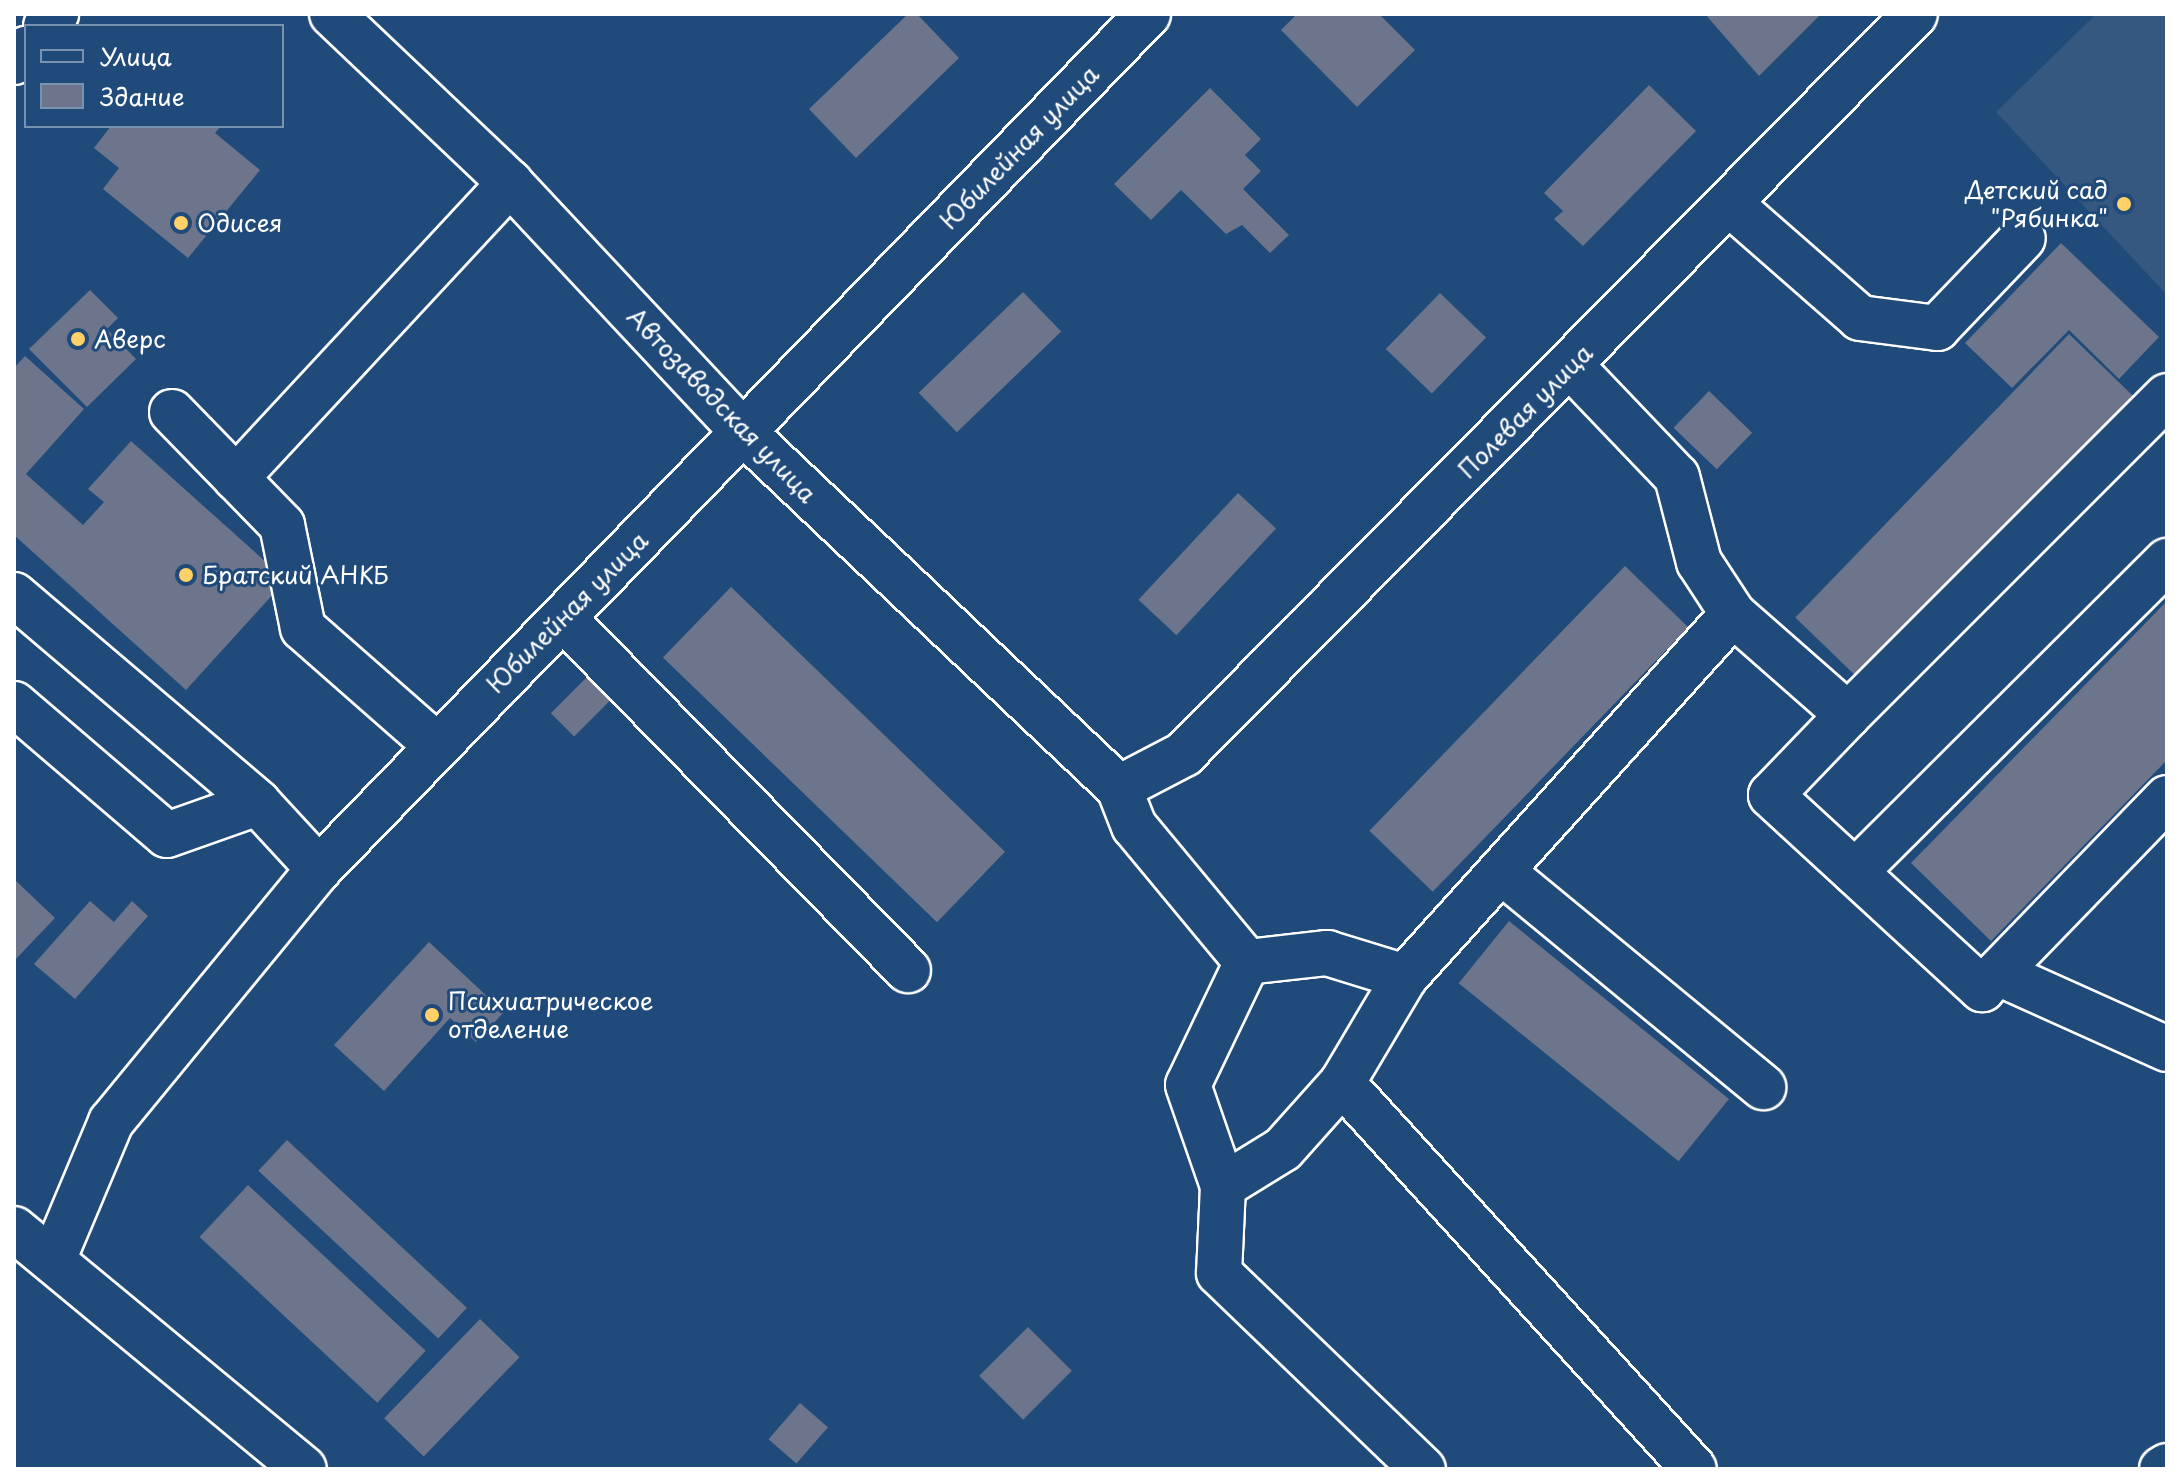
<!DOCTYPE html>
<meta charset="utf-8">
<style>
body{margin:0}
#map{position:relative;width:2181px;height:1483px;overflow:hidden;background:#1f4a7a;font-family:"Playpen Sans",sans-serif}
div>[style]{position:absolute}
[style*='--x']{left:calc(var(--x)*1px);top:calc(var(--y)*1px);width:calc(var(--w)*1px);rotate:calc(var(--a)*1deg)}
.built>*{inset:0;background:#36577f}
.building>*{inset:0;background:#6c758b;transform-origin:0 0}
.roads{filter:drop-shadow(2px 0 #fff) drop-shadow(-2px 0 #fff) drop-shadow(0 2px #fff) drop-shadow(0 -2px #fff)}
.minor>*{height:44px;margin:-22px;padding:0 22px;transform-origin:22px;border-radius:22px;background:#1f4a7a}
.dots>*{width:22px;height:22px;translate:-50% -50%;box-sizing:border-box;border:4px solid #1f4a7a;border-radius:50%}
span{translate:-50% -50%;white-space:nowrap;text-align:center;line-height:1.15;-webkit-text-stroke:6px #1f4a7a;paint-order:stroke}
.street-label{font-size:24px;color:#fff}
.poi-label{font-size:24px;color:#fff}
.right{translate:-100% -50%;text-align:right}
.left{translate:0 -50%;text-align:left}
.frame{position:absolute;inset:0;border:16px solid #fff;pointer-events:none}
.legend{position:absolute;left:24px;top:24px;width:260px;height:104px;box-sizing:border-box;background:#1f4a7a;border:2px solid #7992af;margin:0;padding:10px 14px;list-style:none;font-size:24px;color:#fff}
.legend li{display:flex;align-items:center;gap:16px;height:40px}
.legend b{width:40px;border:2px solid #7992af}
</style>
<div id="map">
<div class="built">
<i style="clip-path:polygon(2096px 14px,2167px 14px,2167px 295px,1996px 112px)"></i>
</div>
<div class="building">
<i style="clip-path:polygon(908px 14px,917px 14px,959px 58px,856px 158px,809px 109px)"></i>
<i style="clip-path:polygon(1297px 14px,1379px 14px,1415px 50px,1357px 107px,1281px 30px)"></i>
<i style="clip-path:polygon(1705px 14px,1818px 14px,1819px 16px,1759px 76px)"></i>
<i style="clip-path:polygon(1649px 85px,1696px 131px,1583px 246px,1554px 219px,1563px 211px,1544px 193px)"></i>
<i style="clip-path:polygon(1210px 88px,1261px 139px,1245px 155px,1261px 171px,1243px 189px,1289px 235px,1270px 253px,1242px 225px,1226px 234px,1181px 190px,1151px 220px,1114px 184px)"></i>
<i style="clip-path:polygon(111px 126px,221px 126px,215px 133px,260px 170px,188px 258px,103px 189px,119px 168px,94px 148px)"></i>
<i style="clip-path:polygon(2061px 243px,2159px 337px,2119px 379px,2069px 330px,2012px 388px,1965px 343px)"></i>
<i style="clip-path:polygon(90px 290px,118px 318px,107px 329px,136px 359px,87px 407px,29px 349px)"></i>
<i style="left:1023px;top:292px;width:55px;height:145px;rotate:46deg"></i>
<i style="left:1440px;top:293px;width:64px;height:78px;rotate:44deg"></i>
<i style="left:2069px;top:334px;width:95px;height:394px;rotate:44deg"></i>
<i style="clip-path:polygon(25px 356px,84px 409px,26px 474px,83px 525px,104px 502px,88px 489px,131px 441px,286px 580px,186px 690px,14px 535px,14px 368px)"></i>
<i style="left:1709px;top:391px;width:60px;height:51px;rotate:44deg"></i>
<i style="left:1238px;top:493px;width:52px;height:146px;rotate:43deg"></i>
<i style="left:1625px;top:566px;width:88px;height:368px;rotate:44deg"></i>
<i style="left:731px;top:587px;width:381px;height:98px;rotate:44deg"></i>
<i style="clip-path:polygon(2167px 601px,2167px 760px,1991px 941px,1911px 863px)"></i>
<i style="left:589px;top:675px;width:33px;height:54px;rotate:45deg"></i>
<i style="clip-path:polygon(14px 879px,55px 918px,14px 961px)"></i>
<i style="clip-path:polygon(90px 901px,114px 922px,132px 901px,148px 916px,75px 999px,34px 964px)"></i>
<i style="left:1509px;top:921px;width:283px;height:80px;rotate:39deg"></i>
<i style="clip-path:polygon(429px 942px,504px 1012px,476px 1042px,450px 1018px,384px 1091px,334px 1045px)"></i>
<i style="left:287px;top:1140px;width:246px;height:42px;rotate:43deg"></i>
<i style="left:248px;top:1185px;width:243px;height:71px;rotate:43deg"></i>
<i style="left:480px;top:1319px;width:55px;height:138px;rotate:44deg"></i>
<i style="left:1028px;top:1327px;width:62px;height:69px;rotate:45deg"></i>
<i style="left:800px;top:1403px;width:37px;height:48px;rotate:41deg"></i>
</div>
<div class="roads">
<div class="minor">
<i style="--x:332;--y:14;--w:245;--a:43.5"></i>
<i style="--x:510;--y:183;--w:341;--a:46.9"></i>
<i style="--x:743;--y:432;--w:518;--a:43.43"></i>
<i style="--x:1119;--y:788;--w:41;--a:68.5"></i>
<i style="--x:1134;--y:826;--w:177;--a:50.3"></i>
<i style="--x:1247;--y:962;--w:136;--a:115.6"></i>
<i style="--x:1188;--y:1085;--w:107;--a:70.9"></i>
<i style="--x:1223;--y:1186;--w:87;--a:92.6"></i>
<i style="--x:1219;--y:1273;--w:283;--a:43.9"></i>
<i style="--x:46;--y:26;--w:16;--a:-50"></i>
<i style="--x:14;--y:62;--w:18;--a:-47"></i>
<i style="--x:1730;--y:204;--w:173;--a:41.2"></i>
<i style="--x:1860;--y:318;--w:78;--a:7.4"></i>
<i style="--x:1937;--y:328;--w:124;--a:-46.3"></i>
<i style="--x:1571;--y:366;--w:153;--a:46.3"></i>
<i style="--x:1677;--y:477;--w:88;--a:75.5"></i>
<i style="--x:1699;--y:562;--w:62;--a:56.8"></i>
<i style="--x:1733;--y:614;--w:153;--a:41.3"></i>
<i style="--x:1848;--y:715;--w:111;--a:133.9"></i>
<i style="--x:1771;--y:795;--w:287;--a:42.6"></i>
<i style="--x:1982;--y:989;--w:266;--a:-45.9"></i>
<i style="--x:172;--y:412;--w:158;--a:45.8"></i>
<i style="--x:282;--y:525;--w:105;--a:78.5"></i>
<i style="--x:303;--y:628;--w:176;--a:41.3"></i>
<i style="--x:236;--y:478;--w:403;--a:-47.1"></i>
<i style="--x:14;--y:595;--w:321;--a:40.4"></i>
<i style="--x:563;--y:618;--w:493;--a:45.6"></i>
<i style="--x:14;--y:704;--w:201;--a:40.6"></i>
<i style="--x:167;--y:835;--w:96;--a:-19.4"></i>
<i style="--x:258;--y:803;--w:90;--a:47.3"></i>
<i style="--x:1848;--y:715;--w:451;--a:-45"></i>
<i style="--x:1119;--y:788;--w:73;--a:-27.6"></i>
<i style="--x:1184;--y:754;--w:1040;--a:-45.35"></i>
<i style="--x:1501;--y:871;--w:340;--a:39.5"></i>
<i style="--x:1855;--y:872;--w:441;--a:-44.9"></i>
<i style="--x:1247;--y:962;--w:81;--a:-6.4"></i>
<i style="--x:1327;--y:953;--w:82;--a:17.1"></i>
<i style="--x:1998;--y:973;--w:185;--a:24.2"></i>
<i style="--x:1342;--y:1083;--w:522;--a:47.64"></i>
<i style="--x:1223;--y:1186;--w:70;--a:-31.7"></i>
<i style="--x:1283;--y:1149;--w:89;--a:-48.2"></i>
<i style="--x:1342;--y:1083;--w:123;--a:-59.3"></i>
<i style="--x:1405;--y:977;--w:489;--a:-47.9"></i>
<i style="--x:14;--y:1229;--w:376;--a:39.6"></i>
<i style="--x:53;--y:1260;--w:150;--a:-67.2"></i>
<i style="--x:111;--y:1122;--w:328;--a:-50.6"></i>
<i style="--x:319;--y:869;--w:1191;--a:-45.88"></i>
<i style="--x:2162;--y:1469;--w:6;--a:-31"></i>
</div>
</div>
<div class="dots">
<i style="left:2124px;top:204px;background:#ffd166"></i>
<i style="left:181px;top:223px;background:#ffd166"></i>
<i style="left:78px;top:339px;background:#ffd166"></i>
<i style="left:186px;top:575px;background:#ffd166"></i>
<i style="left:432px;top:1015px;background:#ffd166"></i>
</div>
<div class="street-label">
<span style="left:1019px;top:147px;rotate:-46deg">Юбилейная улица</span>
<span style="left:722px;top:405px;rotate:46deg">Автозаводская улица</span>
<span style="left:1525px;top:411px;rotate:-45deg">Полевая улица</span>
<span style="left:567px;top:612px;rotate:-45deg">Юбилейная улица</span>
</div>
<div class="poi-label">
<span class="right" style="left:2108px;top:204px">Детский сад<br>"Рябинка"</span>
<span class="left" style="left:197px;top:223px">Одисея</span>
<span class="left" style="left:94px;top:339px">Аверс</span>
<span class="left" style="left:202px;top:575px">Братский АНКБ</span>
<span class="left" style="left:448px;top:1015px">Психиатрическое<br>отделение</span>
</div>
<div class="frame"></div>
<ul class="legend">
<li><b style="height:10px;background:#1f4a7a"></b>Улица</li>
<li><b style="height:22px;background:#6c758b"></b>Здание</li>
</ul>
</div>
